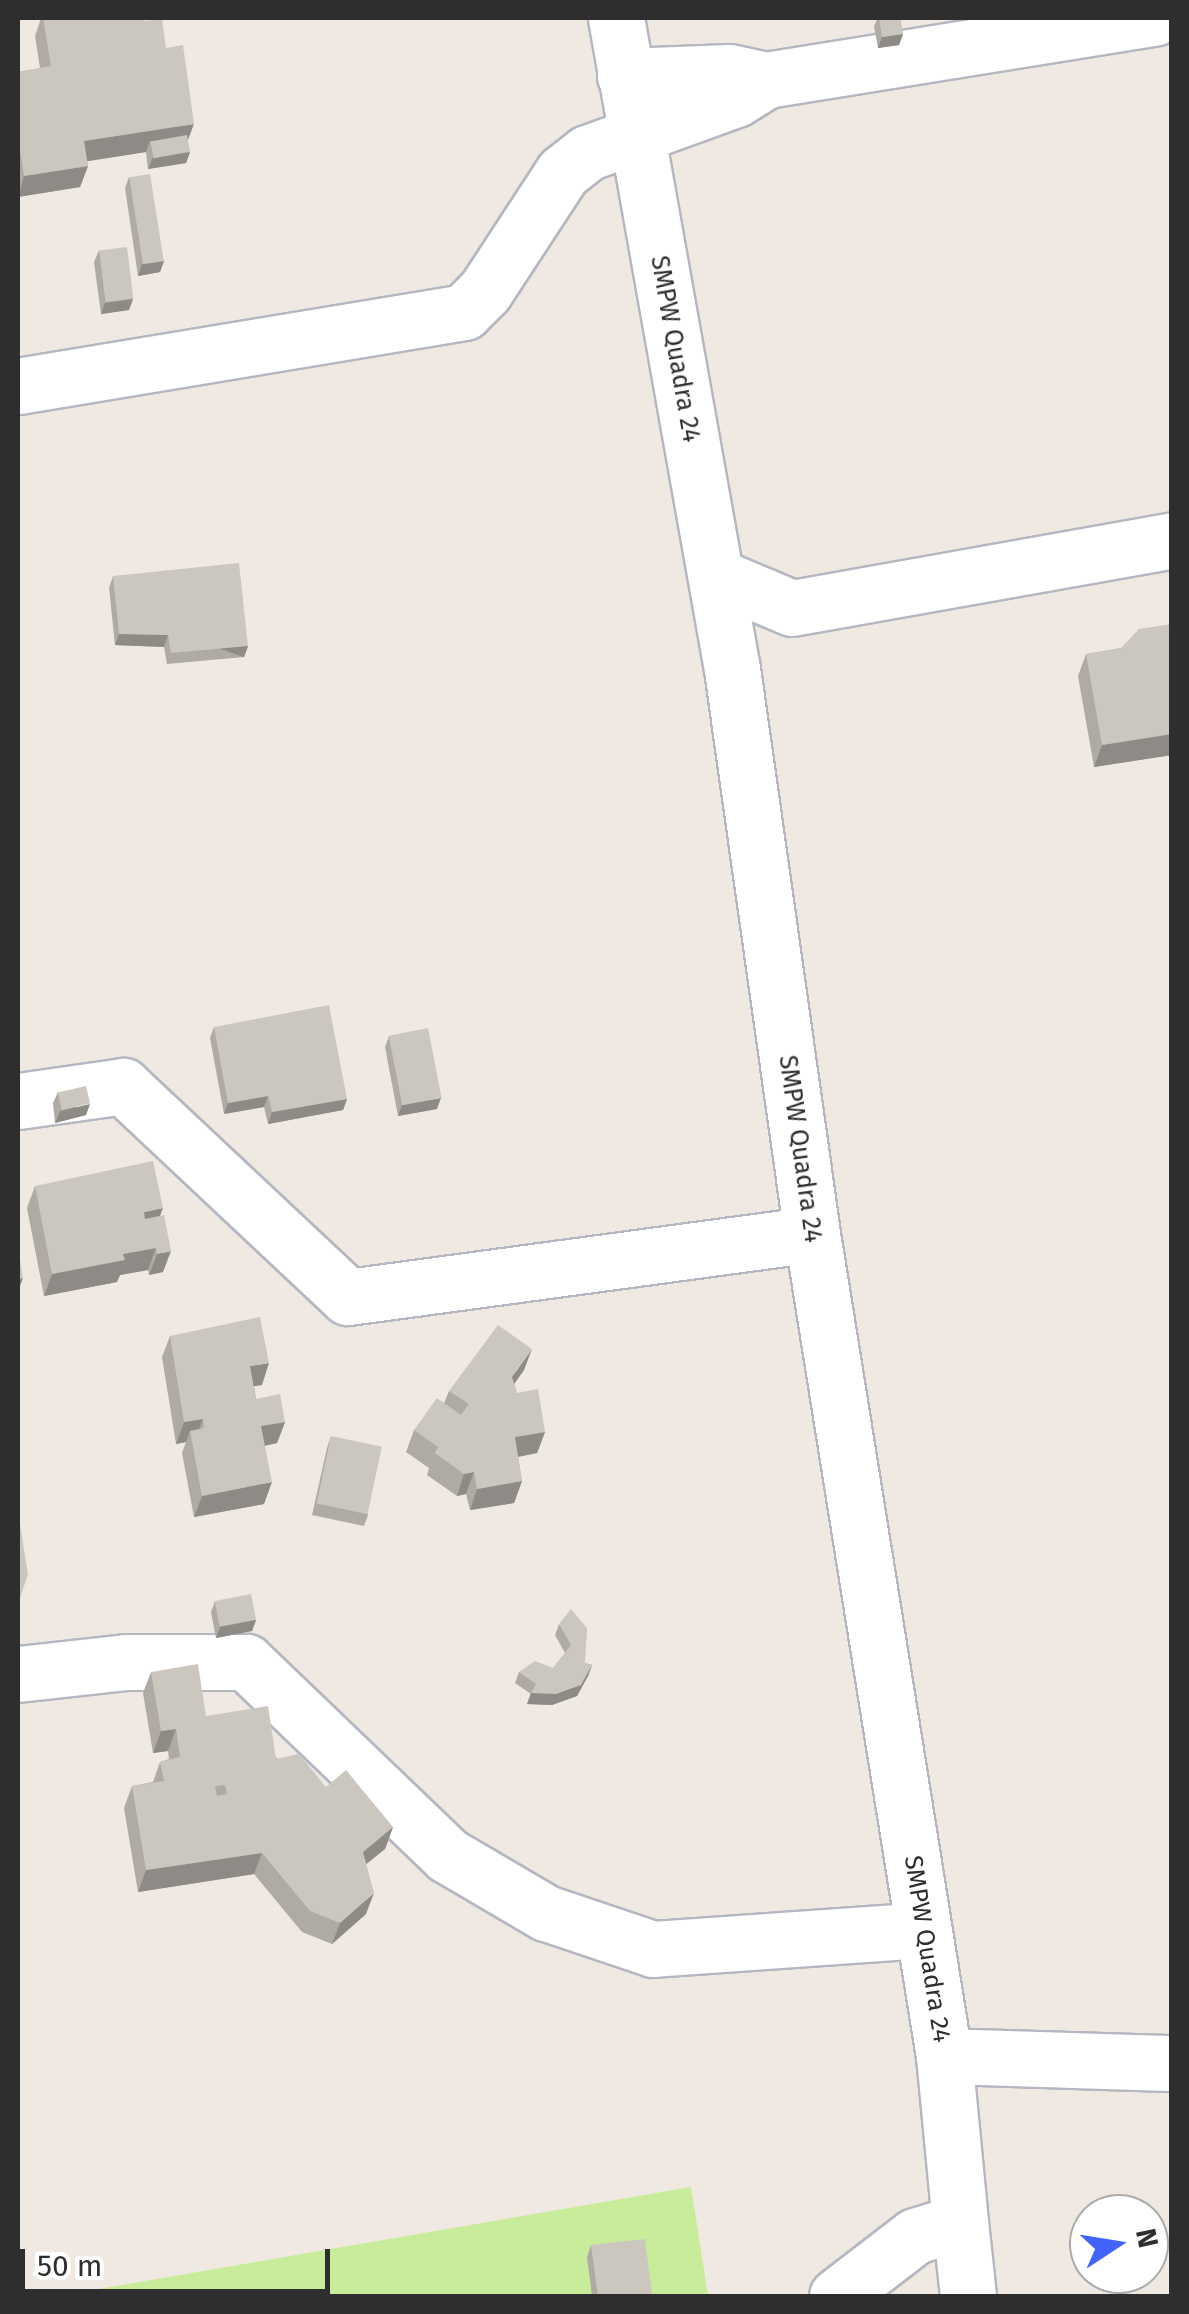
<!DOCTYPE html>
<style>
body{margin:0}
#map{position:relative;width:1189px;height:2314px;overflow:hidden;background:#efe9e1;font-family:"Fira Sans",sans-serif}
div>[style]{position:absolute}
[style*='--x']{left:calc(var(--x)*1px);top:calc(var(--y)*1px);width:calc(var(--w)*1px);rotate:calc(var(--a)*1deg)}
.pitch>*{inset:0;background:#c9ec9a}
.roads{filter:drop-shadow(2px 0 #b4b7c1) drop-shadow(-2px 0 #b4b7c1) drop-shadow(0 2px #b4b7c1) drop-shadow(0 -2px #b4b7c1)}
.minor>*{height:55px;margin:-27.5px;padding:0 27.5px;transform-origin:27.5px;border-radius:27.5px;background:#fff}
.wall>*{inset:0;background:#afaba4}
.shaded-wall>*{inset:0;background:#8e8b86;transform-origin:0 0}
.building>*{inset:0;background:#cbc7bf;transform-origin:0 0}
span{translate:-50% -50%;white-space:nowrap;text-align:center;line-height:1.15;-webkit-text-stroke:8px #fff;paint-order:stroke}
.street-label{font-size:25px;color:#2e2e2e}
.frame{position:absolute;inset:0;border:20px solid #2e2e2e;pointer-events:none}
.north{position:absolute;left:1069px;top:2194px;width:100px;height:100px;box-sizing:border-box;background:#fff;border:2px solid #ababab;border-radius:50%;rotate:78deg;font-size:28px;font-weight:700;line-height:40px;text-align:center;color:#2e2e2e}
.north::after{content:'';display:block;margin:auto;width:35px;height:45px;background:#4264fb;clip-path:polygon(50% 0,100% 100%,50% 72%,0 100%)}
.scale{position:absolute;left:20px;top:2249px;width:310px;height:45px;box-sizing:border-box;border:5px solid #2e2e2e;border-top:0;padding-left:12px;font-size:30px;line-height:35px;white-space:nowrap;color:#2e2e2e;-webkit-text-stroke:8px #fff;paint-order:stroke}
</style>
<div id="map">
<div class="pitch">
<i style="clip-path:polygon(691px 2187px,708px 2296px,58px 2296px)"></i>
</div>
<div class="roads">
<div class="minor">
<i style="--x:616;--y:18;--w:661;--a:79.9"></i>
<i style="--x:732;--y:669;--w:571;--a:81.94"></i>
<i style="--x:812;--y:1234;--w:833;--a:80.88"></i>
<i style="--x:944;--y:2056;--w:228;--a:1.8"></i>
<i style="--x:625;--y:76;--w:104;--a:-2.2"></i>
<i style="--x:729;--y:72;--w:38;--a:12"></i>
<i style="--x:766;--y:80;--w:394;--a:-9.1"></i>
<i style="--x:18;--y:386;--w:452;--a:-9.4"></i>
<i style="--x:464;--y:312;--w:30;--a:-45"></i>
<i style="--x:485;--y:291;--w:142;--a:-56.8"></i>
<i style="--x:563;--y:172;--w:31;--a:-38"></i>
<i style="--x:587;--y:153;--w:158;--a:-19.9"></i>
<i style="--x:736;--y:99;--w:36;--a:-32"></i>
<i style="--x:716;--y:576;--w:82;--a:22.8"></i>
<i style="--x:792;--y:608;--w:386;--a:-10.1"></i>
<i style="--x:18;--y:1101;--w:106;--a:-8.1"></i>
<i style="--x:123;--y:1086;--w:308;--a:43.2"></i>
<i style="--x:348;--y:1297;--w:468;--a:-7.7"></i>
<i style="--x:18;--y:1674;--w:109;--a:-6.3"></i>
<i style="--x:126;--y:1662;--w:120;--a:0"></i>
<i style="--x:246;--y:1662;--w:279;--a:43.8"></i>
<i style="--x:447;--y:1855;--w:115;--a:30.4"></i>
<i style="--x:546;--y:1913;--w:113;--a:18.6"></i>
<i style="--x:653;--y:1949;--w:271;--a:-4"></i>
<i style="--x:960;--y:2222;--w:74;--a:83.8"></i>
<i style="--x:837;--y:2296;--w:98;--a:-37.6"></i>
<i style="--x:915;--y:2236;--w:47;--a:-17.3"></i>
<i style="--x:960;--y:2222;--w:167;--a:-95.5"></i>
</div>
</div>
<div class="wall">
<i style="clip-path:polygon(41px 18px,144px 18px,144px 21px,166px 48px,190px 152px,186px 163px,148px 169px,146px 152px,87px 161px,88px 166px,80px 187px,18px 197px,18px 72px,40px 68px,35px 36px)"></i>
<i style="clip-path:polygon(878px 18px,900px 18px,903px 34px,899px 45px,878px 48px,874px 26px)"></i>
<i style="clip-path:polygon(129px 177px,164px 261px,160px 272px,138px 276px,125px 188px)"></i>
<i style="clip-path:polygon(99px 250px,133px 299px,129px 310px,101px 314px,94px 262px)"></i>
<i style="clip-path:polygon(113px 576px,248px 646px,244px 657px,167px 664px,164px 647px,115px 645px,109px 588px)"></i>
<i style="clip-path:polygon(1172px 624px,1172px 755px,1094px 767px,1078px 676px,1086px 654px,1121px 648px)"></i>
<i style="clip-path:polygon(214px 1027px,347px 1099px,343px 1110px,268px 1124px,264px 1107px,224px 1114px,210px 1038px)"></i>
<i style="clip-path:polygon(389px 1036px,437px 1109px,398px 1116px,385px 1047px)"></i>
<i style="clip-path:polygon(58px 1092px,86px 1115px,55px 1123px,53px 1103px)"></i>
<i style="clip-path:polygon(35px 1186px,160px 1216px,163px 1272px,149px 1275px,148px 1270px,120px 1275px,117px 1282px,44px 1296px,27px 1208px)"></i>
<i style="clip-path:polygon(170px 1336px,262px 1385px,254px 1386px,256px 1399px,285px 1422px,277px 1443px,265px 1446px,264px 1504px,194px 1517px,182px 1453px,186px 1442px,176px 1444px,162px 1357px)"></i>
<i style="clip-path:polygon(524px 1370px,514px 1384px,517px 1393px,545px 1432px,537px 1453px,518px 1457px,522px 1481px,514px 1503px,470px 1510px,466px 1494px,457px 1496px,427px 1475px,429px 1468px,406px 1452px,414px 1430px,444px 1403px,449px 1391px)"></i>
<i style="clip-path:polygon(331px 1436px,368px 1515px,364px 1526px,312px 1515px,327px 1448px)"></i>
<i style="clip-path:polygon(215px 1601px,256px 1620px,252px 1631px,216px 1638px,211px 1612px)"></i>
<i style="clip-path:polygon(559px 1624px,585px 1663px,592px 1665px,588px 1676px,577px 1696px,552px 1705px,527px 1704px,531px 1694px,515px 1683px,519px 1672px,553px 1668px,565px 1653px,555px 1635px)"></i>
<i style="clip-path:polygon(151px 1672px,206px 1716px,393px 1827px,385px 1849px,366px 1864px,366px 1914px,332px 1944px,302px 1932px,254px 1874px,138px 1892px,124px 1808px,132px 1786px,153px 1782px,160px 1762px,169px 1759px,168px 1751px,153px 1753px,143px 1693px)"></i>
<i style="clip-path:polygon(591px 2245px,652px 2294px,652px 2296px,592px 2296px,587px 2257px)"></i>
</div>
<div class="shaded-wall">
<i style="clip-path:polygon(903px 34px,899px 45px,878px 48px,882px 37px)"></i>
<i style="clip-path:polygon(194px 124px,186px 145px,150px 141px,146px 152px,76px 163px,84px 141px)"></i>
<i style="clip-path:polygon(190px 152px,186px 163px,148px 169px,153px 157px)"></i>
<i style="clip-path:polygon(88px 166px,80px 187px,18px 197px,24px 176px)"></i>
<i style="clip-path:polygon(164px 261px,160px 272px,138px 276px,142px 264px)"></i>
<i style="clip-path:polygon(133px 299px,129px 310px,101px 314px,105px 303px)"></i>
<i style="clip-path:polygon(119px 634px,168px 635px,164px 647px,115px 645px)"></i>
<i style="left:248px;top:646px;width:12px;height:77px;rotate:110deg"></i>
<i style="clip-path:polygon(1172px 734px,1172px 755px,1094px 767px,1102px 745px)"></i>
<i style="clip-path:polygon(268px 1096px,264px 1107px,224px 1114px,228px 1103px)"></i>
<i style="clip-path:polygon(441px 1098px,437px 1109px,398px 1116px,402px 1105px)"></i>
<i style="clip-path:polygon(347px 1099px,343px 1110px,268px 1124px,272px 1112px)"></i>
<i style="clip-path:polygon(90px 1104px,86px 1115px,55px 1123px,60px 1111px)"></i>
<i style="clip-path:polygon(163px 1208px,155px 1229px,136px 1233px,144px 1212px)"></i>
<i style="clip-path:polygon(156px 1248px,148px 1270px,120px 1275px,117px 1282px,44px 1296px,52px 1274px,123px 1254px)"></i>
<i style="clip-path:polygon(171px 1251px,163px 1272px,149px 1275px,157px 1254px)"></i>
<i style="clip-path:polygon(23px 1278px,19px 1289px,18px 1289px,18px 1279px)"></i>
<i style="clip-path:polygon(532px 1349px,524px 1370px,504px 1398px,512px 1377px)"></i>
<i style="clip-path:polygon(269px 1363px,262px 1385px,243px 1388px,250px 1366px)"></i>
<i style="clip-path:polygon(203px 1419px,195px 1440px,190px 1431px,186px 1442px,176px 1444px,184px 1422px)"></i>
<i style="clip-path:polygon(285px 1422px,277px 1443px,253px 1448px,261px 1426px)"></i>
<i style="clip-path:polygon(545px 1432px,537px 1453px,507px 1459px,515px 1437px)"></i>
<i style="clip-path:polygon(474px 1472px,466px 1494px,457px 1496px,464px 1474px)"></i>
<i style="clip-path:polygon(522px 1481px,514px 1503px,470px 1510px,477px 1489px)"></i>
<i style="clip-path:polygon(272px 1482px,264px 1504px,194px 1517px,202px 1496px)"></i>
<i style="clip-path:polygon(256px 1620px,252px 1631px,216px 1638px,220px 1627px)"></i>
<i style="clip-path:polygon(592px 1665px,588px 1676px,577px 1696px,552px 1705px,527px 1704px,531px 1693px)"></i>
<i style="clip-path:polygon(176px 1729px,168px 1751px,153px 1753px,161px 1731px)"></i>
<i style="clip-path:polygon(393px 1827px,385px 1849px,355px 1873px,363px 1852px)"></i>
<i style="clip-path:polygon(262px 1853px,254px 1874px,138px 1892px,146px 1870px)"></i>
<i style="clip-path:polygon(374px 1893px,366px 1914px,332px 1944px,340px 1923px)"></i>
</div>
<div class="building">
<i style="clip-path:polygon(43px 18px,144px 18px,144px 21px,162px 19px,166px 48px,183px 45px,194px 124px,84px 141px,88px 166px,24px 176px,18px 136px,18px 72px,51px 66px)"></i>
<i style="clip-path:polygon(879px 18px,900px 18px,903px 34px,882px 37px)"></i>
<i style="left:187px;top:135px;width:17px;height:37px;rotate:80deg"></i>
<i style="left:150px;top:174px;width:88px;height:21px;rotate:81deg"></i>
<i style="left:127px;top:247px;width:52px;height:28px;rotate:83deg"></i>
<i style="clip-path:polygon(239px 563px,248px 646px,171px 653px,168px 635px,119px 634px,113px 576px)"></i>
<i style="clip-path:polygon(1172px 624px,1172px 734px,1102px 745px,1086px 654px,1121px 648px,1139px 629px)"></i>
<i style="clip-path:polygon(329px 1005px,347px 1099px,272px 1112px,268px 1096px,228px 1103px,214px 1027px)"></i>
<i style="left:428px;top:1028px;width:71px;height:40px;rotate:79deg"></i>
<i style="left:86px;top:1086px;width:18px;height:29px;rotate:77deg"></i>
<i style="clip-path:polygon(153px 1161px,163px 1208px,144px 1212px,145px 1219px,164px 1215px,171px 1251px,157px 1254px,156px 1248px,123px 1254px,125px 1260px,52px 1274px,35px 1186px)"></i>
<i style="clip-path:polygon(18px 1248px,23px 1278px,18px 1279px)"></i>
<i style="clip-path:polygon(260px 1317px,269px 1363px,250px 1366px,256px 1399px,280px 1394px,285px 1422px,261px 1426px,272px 1482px,202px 1496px,190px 1431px,204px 1428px,203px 1419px,184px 1422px,170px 1336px)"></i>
<i style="clip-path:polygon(498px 1325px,532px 1349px,512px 1377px,517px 1393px,538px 1389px,545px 1432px,515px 1437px,522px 1481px,477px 1489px,474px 1472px,464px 1474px,435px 1453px,438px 1447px,414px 1430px,437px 1398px,461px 1415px,469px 1404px,449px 1391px)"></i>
<i style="left:331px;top:1436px;width:52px;height:69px;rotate:12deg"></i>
<i style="clip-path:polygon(18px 1512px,28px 1574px,18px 1605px)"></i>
<i style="left:251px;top:1594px;width:26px;height:37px;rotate:79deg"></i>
<i style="clip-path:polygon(571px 1609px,587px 1628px,585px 1663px,592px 1665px,581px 1685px,556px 1694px,531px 1693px,536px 1684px,519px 1672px,535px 1661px,553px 1668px,571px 1645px,559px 1624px)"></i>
<i style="clip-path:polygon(evenodd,198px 1664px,206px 1716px,268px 1706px,276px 1759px,299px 1754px,326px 1787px,346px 1770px,393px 1827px,363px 1852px,374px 1893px,340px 1923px,310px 1911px,262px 1853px,146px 1870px,132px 1786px,164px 1781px,160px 1762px,180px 1757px,176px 1729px,161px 1731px,151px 1672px,198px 1664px,225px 1785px,227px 1794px,217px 1796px,215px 1786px,225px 1785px)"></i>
<i style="clip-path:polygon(645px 2239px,652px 2294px,634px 2296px,598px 2296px,591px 2245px)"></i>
</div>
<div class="street-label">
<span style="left:675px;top:349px;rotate:80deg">SMPW Quadra 24</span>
<span style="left:800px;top:1149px;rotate:82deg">SMPW Quadra 24</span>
<span style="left:927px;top:1949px;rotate:81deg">SMPW Quadra 24</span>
</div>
<div class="frame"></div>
<div class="north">N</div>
<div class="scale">50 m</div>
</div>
